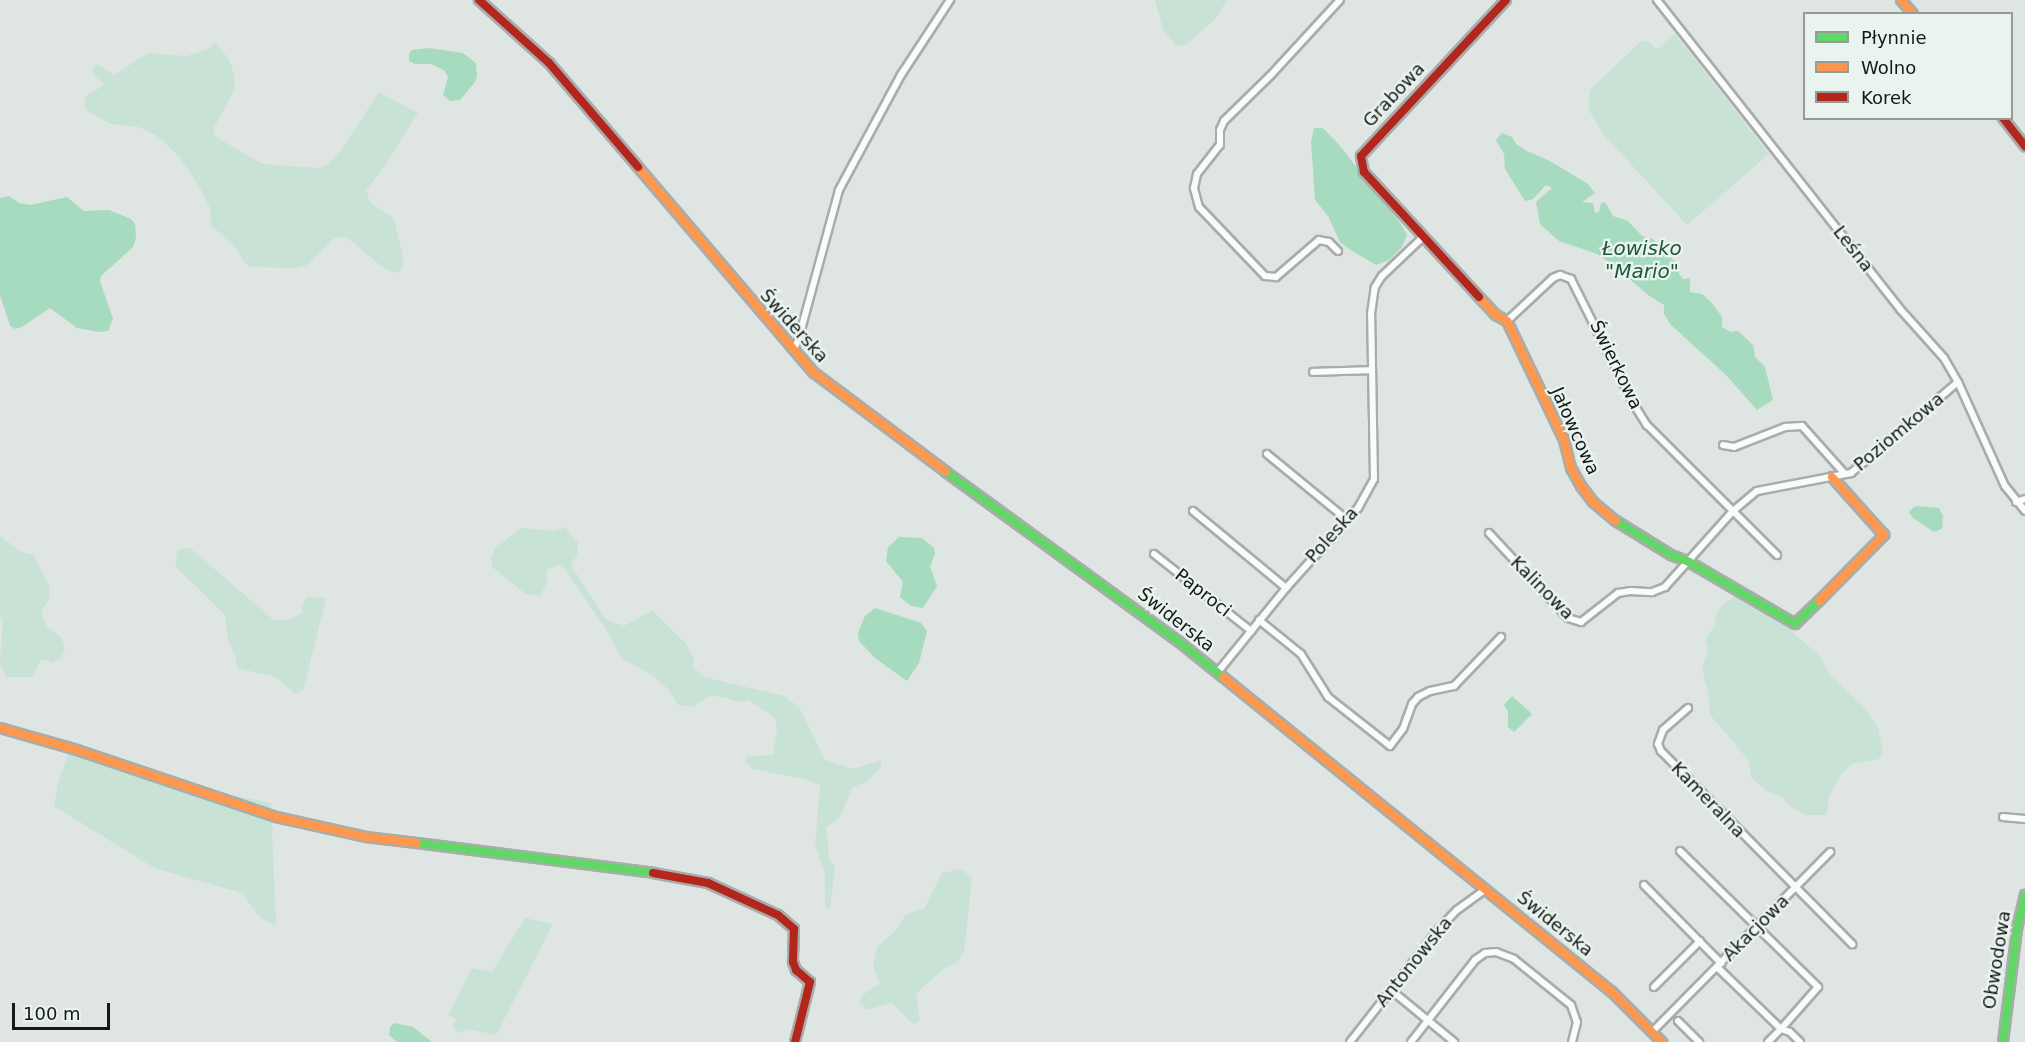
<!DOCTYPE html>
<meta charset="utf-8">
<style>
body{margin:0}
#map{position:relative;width:2025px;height:1042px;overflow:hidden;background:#dfe5e2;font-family:"DejaVu Sans",sans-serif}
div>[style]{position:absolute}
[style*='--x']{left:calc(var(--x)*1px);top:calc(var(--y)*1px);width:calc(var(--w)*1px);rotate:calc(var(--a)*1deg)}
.green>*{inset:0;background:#c8e3d5}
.water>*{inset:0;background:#a6dbbf}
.roads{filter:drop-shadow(2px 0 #a9adaa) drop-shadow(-2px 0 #a9adaa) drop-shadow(0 2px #a9adaa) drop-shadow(0 -2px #a9adaa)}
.street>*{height:6px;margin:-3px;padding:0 3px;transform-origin:3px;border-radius:3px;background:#fafbfb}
.fast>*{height:8px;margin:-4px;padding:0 4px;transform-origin:4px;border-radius:4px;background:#63d668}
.slow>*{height:8px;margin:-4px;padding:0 4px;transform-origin:4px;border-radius:4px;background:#ff974d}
.jam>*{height:8px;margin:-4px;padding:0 4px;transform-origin:4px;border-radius:4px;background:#b3261e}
span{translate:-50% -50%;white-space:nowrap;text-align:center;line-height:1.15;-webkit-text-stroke:4.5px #eaf4ef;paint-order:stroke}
.street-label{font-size:18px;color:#151816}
.water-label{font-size:20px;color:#1f573d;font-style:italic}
.legend{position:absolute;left:1803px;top:12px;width:210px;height:108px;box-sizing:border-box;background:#eaf4ef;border:2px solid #959c98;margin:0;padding:8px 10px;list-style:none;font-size:18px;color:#151816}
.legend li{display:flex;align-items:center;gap:12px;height:30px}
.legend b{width:30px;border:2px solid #959c98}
.scale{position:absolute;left:12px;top:1003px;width:98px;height:27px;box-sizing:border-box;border:3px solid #151816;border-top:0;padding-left:8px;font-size:18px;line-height:21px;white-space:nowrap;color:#151816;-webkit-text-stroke:4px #eaf4ef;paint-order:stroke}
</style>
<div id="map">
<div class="green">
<i style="clip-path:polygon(1155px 0,1227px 0,1216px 18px,1188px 44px,1176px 46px,1163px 30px)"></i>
<i style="clip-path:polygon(1675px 34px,1769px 154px,1687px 225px,1602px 133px,1588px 108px,1590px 90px,1641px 41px,1649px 41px,1656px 50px)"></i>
<i style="clip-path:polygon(215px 43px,229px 59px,235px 78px,234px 91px,213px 129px,215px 136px,262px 164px,319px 168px,327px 165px,342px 149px,379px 92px,418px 113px,386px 164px,366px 190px,370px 202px,392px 217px,395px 223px,403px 256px,402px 269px,395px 273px,381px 266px,349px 239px,340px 237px,334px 238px,307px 265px,296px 268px,250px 267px,243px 261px,237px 249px,211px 225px,210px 208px,200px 188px,179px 156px,157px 136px,139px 127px,110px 124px,87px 111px,84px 105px,86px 96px,104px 85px,93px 74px,92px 68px,98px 64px,114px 75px,148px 53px,187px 56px,209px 49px)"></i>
<i style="clip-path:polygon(565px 527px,578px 543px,577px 555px,571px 565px,605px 619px,624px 626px,652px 610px,686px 644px,694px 658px,693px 667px,704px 677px,784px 696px,799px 707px,825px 760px,853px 769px,881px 760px,881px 767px,867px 781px,852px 788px,840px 817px,826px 828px,829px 857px,835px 868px,830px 910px,825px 907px,825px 872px,815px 846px,820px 785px,804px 779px,752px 769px,745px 761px,748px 756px,773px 755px,777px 729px,775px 718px,748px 700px,742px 702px,712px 695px,692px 707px,678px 705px,669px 690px,654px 676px,622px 659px,607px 631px,565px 569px,559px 565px,547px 570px,547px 582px,540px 596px,526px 594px,492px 567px,491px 560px,495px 548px,522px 528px,555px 531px)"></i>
<i style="clip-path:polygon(0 536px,22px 552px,34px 555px,50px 588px,49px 600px,41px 610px,46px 626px,62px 638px,65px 649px,61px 658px,52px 663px,46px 659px,41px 660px,32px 677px,6px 677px,0 662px,3px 619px,0 616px)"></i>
<i style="clip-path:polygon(190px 548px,275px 621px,289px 619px,302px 613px,302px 605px,307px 597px,326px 598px,303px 690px,295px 694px,276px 677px,237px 668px,235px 656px,228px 640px,225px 615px,175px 566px,178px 550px)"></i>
<i style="clip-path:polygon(1735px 597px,1781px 622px,1821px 657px,1830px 675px,1867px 710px,1878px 728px,1883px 753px,1879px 759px,1852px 764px,1843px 772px,1829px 796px,1827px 815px,1807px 815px,1792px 808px,1781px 796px,1766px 791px,1751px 777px,1749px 762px,1738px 747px,1710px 715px,1709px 694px,1702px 669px,1708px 650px,1705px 639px,1716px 624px,1714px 620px,1717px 613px,1725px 602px)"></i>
<i style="clip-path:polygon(71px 746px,207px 790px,271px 803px,276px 925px,261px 919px,242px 893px,154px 868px,54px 806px,58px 783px)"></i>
<i style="clip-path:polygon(961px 869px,972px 878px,964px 952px,957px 962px,942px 970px,916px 994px,920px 1021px,914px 1025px,892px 1003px,866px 1010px,859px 1002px,864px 994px,880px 983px,873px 966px,877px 947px,892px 934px,907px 914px,924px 909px,942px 873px)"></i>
<i style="clip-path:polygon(525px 918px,553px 924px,496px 1035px,468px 1029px,459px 1033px,452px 1026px,457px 1020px,448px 1015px,472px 968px,492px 972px)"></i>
</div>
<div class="water">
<i style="clip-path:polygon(429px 48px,463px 53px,476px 63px,477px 76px,475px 82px,460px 100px,450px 101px,443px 95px,448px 77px,444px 70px,431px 64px,415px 64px,409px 61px,409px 54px,412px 50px)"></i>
<i style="clip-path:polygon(1314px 128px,1323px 128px,1341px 147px,1400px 223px,1407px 235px,1402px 247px,1389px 260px,1376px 265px,1349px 249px,1340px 242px,1328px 216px,1315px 200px,1311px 142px)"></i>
<i style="clip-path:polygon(1502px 133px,1512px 137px,1516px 144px,1527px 151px,1550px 161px,1588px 184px,1595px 193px,1582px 202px,1593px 203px,1595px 213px,1599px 212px,1601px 203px,1605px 202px,1613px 216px,1628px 221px,1642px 236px,1653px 239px,1679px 266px,1679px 274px,1683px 279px,1690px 278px,1690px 292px,1702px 294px,1712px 303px,1722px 317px,1722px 327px,1731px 332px,1738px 331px,1753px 345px,1755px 357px,1765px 367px,1773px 400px,1757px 410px,1727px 376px,1670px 324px,1664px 314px,1664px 305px,1648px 295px,1616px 267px,1597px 254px,1559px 241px,1540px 224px,1536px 202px,1552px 188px,1546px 185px,1533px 199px,1525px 201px,1505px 169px,1504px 154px,1496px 140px)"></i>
<i style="clip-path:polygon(9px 196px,19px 203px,30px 205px,67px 197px,84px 211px,109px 210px,131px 219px,135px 224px,136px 238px,133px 247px,101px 276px,100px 281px,113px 319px,108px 331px,99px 332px,77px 328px,50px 308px,22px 327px,15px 329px,10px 326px,0 295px,0 198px)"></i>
<i style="clip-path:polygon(1915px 506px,1939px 508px,1943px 516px,1942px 529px,1934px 532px,1913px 518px,1909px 512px)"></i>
<i style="clip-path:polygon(899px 537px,922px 538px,934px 548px,935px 554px,930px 567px,937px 586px,923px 608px,911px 606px,900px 597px,903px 582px,886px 561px,888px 547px)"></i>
<i style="clip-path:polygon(875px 608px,921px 623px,927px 631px,919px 663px,907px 681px,875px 658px,859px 641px,858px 633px,865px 616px)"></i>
<i style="clip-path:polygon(1512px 696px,1532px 714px,1514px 732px,1508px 727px,1508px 712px,1504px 705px)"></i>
<i style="clip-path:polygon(394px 1023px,413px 1027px,432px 1042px,397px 1042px,389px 1035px,390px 1027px)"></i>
</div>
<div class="roads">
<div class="street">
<i style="--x:1657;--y:0;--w:393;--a:51.8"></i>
<i style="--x:1900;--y:309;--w:66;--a:48.1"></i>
<i style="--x:1944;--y:358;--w:28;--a:60"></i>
<i style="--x:1958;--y:382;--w:114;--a:65.7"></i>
<i style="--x:2005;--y:486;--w:32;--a:51"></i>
<i style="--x:1338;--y:251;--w:13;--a:-135"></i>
<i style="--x:1329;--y:242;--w:10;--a:-169"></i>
<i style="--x:1319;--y:240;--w:57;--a:139.3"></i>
<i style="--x:1276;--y:277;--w:11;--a:-175"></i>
<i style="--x:1265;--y:276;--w:95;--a:-133.7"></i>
<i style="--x:1199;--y:207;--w:20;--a:-105"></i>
<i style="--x:1194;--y:188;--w:14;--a:-78"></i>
<i style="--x:1197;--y:174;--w:37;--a:-52"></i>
<i style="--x:1220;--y:145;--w:15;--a:-90"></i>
<i style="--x:1220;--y:130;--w:10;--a:-66"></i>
<i style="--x:1224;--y:121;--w:64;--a:-44.4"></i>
<i style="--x:1270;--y:76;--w:103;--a:-47.4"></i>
<i style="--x:1507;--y:321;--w:63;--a:-43.1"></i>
<i style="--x:1553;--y:278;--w:8;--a:-23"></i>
<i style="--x:1560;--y:275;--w:12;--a:20"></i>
<i style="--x:1571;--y:279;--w:139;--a:63.4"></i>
<i style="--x:1633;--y:403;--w:26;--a:58"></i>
<i style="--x:1647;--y:425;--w:184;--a:45"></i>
<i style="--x:793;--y:350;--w:10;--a:-61"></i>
<i style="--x:798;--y:341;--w:156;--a:-74.8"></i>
<i style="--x:839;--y:190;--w:131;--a:-61.7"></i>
<i style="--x:901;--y:75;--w:90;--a:-56.8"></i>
<i style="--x:1313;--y:372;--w:59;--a:-1.9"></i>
<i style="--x:1723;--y:445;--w:11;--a:10"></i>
<i style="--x:1734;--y:447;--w:55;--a:-21.4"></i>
<i style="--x:1785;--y:427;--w:17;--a:-3"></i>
<i style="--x:1802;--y:426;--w:64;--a:48.1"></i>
<i style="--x:1267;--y:454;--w:102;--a:39.4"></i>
<i style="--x:2016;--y:502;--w:9;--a:-18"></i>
<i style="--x:1193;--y:511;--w:121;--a:39.6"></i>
<i style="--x:1489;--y:533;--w:116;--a:47.1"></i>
<i style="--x:1568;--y:618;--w:14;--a:17"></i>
<i style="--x:1581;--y:622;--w:47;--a:-38.1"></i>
<i style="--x:1618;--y:593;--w:12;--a:-9"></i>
<i style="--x:1630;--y:591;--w:22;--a:3"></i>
<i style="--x:1652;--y:592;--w:14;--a:-21"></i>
<i style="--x:1665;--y:587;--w:102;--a:-48.2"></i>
<i style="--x:1733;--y:511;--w:31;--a:-40"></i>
<i style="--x:1757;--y:491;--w:96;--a:-10.8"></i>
<i style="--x:1851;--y:473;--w:140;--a:-40.4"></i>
<i style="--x:1154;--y:554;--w:124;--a:38.4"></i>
<i style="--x:1259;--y:620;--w:54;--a:39"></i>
<i style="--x:1301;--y:654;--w:51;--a:57.9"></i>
<i style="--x:1328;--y:697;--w:79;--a:38.3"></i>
<i style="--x:1390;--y:746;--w:21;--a:-53"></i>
<i style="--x:1403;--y:729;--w:27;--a:-70"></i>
<i style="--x:1412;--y:704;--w:9;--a:-49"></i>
<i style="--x:1418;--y:697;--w:13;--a:-27"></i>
<i style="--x:1430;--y:691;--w:25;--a:-12"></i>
<i style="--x:1454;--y:686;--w:68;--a:-46.2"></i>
<i style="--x:1217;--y:673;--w:109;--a:-50.9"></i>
<i style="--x:1286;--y:588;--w:108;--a:-48"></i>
<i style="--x:1358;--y:508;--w:33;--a:-61"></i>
<i style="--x:1374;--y:479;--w:165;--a:-91"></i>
<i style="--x:1371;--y:314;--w:27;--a:-82"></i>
<i style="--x:1375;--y:287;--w:13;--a:-58"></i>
<i style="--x:1382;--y:276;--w:55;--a:-43.5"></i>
<i style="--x:1688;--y:708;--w:33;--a:139"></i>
<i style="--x:1663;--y:730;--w:15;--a:110"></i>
<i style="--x:1658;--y:744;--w:8;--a:67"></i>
<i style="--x:1661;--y:751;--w:272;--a:45.3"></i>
<i style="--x:2003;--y:817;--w:22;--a:5"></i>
<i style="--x:1680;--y:851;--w:194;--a:44.6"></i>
<i style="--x:1818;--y:987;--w:56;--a:131.4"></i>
<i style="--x:1781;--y:1029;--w:9;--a:18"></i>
<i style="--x:1790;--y:1032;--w:14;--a:45"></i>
<i style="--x:1644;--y:885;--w:110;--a:45.4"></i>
<i style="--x:1717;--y:967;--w:89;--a:44.1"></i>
<i style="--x:1781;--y:1029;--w:18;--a:135"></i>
<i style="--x:1654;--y:987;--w:65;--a:-45"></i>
<i style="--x:1391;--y:990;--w:82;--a:39.5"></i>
<i style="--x:1678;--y:1021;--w:30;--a:45"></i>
<i style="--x:1653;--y:1031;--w:252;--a:-45.3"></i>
<i style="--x:1350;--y:1042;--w:144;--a:-51.8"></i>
<i style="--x:1439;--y:929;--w:26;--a:-47"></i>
<i style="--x:1457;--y:910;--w:36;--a:-36"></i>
<i style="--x:1411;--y:1042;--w:104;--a:-52"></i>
<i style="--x:1475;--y:960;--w:12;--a:-35"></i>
<i style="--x:1485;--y:953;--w:11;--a:-5"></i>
<i style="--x:1496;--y:952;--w:19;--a:21"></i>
<i style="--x:1514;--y:959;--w:73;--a:38.9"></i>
<i style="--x:1571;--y:1005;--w:18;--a:71"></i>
<i style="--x:1577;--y:1022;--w:21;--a:104"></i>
</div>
<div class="fast">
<i style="--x:946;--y:472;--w:287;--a:36.1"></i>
<i style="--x:1178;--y:641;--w:58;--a:38.7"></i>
<i style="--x:1616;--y:521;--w:65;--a:31.7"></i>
<i style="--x:1671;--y:555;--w:19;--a:21"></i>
<i style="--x:1689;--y:562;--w:123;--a:30.3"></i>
<i style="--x:1795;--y:624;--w:33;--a:-44"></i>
<i style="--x:417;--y:843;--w:238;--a:7.2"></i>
<i style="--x:2003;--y:1042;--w:114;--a:-82.9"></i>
<i style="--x:2017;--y:929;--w:35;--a:-77"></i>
</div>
<div class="slow">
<i style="--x:1901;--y:0;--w:18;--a:49"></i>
<i style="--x:638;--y:167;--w:270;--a:49.5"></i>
<i style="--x:813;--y:372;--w:166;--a:36.9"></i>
<i style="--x:1479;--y:297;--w:25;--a:47"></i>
<i style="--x:1496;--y:315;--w:13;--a:29"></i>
<i style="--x:1507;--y:321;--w:132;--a:64.4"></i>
<i style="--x:1564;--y:440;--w:29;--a:76"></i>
<i style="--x:1571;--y:468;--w:21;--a:61"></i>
<i style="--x:1581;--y:486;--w:20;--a:53"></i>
<i style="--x:1593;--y:502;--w:30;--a:40"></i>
<i style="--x:1819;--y:601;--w:93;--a:-45.4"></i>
<i style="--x:1884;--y:535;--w:78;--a:-131.9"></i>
<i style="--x:1223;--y:677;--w:501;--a:39"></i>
<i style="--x:1612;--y:992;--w:71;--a:45"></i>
<i style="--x:0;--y:728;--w:80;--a:15.9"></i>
<i style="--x:77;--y:750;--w:210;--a:18.6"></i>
<i style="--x:276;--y:817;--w:92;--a:12.5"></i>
<i style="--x:366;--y:837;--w:51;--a:6.7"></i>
</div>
<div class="jam">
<i style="--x:479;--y:0;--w:94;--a:42"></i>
<i style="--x:549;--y:63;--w:137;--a:49.4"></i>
<i style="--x:2003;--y:118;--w:36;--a:52"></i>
<i style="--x:1479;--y:297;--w:170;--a:-132.6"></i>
<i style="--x:1364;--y:172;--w:16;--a:-101"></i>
<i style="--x:1361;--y:156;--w:213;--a:-47.1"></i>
<i style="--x:653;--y:873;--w:56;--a:10.3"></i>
<i style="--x:708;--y:883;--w:77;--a:24.6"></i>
<i style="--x:778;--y:915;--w:21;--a:41"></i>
<i style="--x:794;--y:929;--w:33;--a:92"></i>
<i style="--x:793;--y:962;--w:9;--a:69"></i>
<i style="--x:796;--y:970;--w:18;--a:41"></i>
<i style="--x:810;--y:982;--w:62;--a:104"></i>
</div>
</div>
<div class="street-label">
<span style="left:1394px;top:95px;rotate:-47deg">Grabowa</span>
<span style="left:1853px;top:249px;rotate:52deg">Leśna</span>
<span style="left:794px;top:326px;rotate:48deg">Świderska</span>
<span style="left:1616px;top:365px;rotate:64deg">Świerkowa</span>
<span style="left:1575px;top:431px;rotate:66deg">Jałowcowa</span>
<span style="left:1899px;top:432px;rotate:-40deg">Poziomkowa</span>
<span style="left:1332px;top:535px;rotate:-48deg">Poleska</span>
<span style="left:1542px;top:588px;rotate:45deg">Kalinowa</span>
<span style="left:1203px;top:593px;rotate:38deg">Paproci</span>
<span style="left:1176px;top:620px;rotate:38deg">Świderska</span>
<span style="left:1708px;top:800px;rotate:46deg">Kameralna</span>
<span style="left:1555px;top:924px;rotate:39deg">Świderska</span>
<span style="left:1756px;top:928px;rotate:-45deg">Akacjowa</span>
<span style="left:1997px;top:960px;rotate:-81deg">Obwodowa</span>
<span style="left:1414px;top:962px;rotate:-51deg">Antonowska</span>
</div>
<div class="water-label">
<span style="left:1642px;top:260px">Łowisko<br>"Mario"</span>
</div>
<ul class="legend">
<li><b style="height:8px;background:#63d668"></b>Płynnie</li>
<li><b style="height:8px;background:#ff974d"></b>Wolno</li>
<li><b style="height:8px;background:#b3261e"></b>Korek</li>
</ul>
<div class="scale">100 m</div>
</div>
